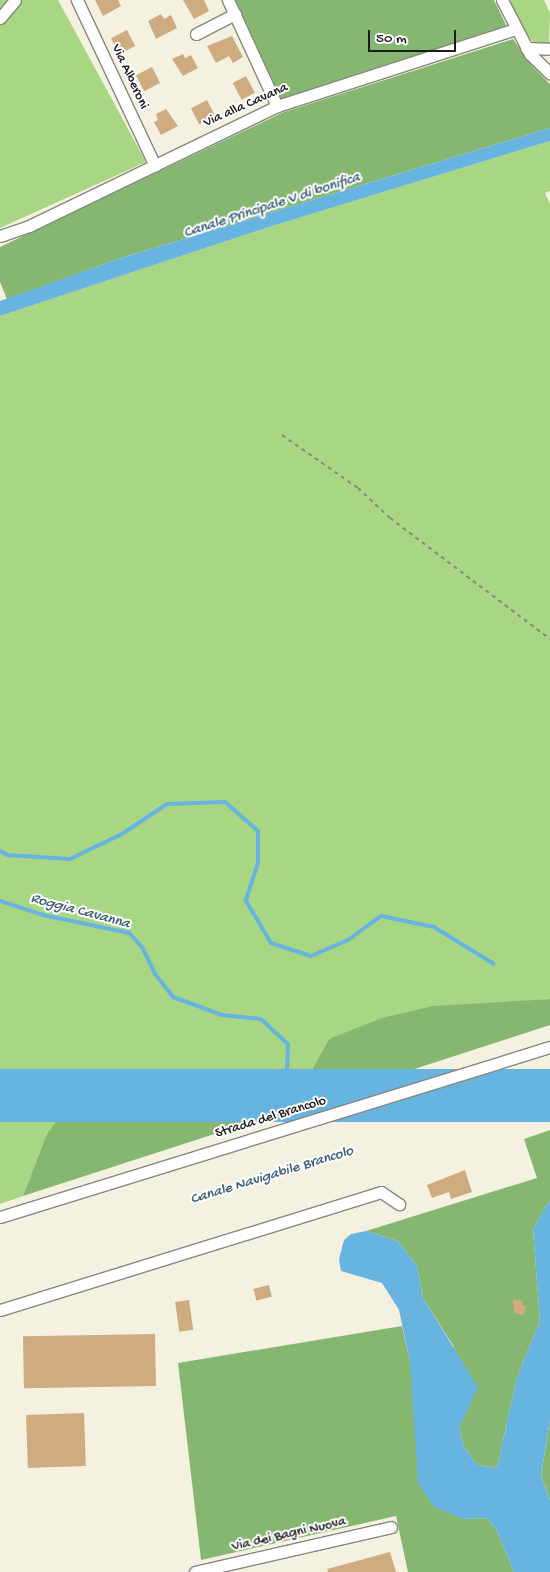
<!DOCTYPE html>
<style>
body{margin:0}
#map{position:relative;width:550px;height:1572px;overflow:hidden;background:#f5f1e0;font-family:"Gochi Hand",sans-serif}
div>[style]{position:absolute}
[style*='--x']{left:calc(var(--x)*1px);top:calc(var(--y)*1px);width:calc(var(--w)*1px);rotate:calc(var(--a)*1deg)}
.green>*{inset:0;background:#a8d683}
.forest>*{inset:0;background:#86b771}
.water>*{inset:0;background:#68b4e1;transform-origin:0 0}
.stream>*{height:4px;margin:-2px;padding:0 2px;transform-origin:2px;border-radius:2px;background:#68b4e1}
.building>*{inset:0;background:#ceac80;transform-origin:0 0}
.path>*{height:2px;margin-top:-1px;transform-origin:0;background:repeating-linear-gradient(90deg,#88867e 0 4px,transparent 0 8px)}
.roads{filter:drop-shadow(1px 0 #88867e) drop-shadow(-1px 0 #88867e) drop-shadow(0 1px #88867e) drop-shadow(0 -1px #88867e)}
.minor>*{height:11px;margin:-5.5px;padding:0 5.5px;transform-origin:5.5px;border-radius:5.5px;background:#fff}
span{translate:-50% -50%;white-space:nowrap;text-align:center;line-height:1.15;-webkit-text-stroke:4px #fff;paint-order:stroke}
.street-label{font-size:14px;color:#1c1c1c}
.water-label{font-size:15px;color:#3e6075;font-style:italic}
.scale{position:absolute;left:368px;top:30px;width:88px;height:22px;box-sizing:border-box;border:2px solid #1c1c1c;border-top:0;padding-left:6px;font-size:15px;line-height:18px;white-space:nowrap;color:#1c1c1c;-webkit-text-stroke:4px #fff;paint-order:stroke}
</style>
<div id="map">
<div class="green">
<i style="clip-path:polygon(0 0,58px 0,146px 162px,0 228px)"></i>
<i style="clip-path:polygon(508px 0,544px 0,550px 13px,549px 43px,535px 44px,522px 30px)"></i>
<i style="clip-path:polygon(550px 141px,550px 191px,545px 193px,550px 204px,550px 999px,497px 1003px,329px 1039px,310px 1073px,268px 1097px,215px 1095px,130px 1074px,116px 1088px,89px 1093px,46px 1136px,23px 1196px,0 1204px,0 316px,269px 227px)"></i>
</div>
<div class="forest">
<i style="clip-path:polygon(231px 0,494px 0,507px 27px,278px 101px)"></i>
<i style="clip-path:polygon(513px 39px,533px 67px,550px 84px,550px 128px,121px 258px,7px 299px,0 282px,0 247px,284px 112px)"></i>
<i style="clip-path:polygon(550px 999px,550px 1025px,23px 1196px,46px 1136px,64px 1110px,89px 1093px,116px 1088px,130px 1074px,215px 1095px,268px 1097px,310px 1073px,329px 1039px,382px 1018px,433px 1006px)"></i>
<i style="clip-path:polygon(550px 1130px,550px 1200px,533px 1229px,540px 1321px,517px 1377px,497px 1468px,477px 1465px,464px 1447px,459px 1428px,454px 1347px,423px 1298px,417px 1266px,398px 1241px,366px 1231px,537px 1178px,524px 1139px)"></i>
<i style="clip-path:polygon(402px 1326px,410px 1362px,463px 1519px,487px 1518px,496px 1529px,514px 1572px,408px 1572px,396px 1516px,201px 1560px,178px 1363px)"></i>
<i style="clip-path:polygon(550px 1420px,550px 1500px,541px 1476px)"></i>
</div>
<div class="water">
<i style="clip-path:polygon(550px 128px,550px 141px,269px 227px,0 316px,0 301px,121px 258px)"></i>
<i style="left:550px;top:1069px;width:53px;height:576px;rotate:90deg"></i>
<i style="clip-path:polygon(550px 1200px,550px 1420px,541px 1476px,550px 1500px,550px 1572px,514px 1572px,496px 1529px,487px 1518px,463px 1519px,434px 1507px,418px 1483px,410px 1362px,399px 1310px,382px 1283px,341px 1271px,339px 1259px,344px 1240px,351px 1234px,366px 1231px,398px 1241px,417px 1266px,423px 1298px,478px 1387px,459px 1428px,464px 1447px,477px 1465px,497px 1468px,517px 1377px,540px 1321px,533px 1229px)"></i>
</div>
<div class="stream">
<i style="--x:0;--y:851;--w:8;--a:30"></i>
<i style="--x:7;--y:855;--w:63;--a:3.6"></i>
<i style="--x:70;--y:859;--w:58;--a:-25.7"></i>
<i style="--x:122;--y:834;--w:54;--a:-33.7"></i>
<i style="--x:167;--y:804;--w:58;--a:-2"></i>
<i style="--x:225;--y:802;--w:44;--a:41.3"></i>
<i style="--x:258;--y:831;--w:32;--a:90"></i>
<i style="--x:258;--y:863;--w:40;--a:108"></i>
<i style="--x:246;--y:901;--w:49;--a:59.2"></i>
<i style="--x:271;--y:943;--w:42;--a:18"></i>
<i style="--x:311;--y:956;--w:40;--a:-23.4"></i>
<i style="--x:348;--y:940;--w:41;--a:-36"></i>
<i style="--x:381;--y:916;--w:54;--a:11.7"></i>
<i style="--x:434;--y:927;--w:70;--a:31.7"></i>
<i style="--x:0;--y:901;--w:45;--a:18"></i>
<i style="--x:43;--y:915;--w:88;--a:11.8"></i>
<i style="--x:129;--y:933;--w:19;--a:47"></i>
<i style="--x:142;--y:947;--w:30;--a:64"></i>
<i style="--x:155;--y:974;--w:29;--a:52"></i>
<i style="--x:173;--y:997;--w:52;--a:20.2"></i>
<i style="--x:222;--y:1015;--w:39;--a:6"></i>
<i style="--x:261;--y:1019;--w:37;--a:43"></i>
<i style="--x:288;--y:1044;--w:32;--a:92"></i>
</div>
<div class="building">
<i style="clip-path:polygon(95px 0,118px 0,121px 6px,103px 16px)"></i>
<i style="clip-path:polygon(183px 0,204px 0,209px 11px,194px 19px)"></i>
<i style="clip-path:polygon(161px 14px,164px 19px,171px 15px,177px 28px,156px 39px,148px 21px)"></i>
<i style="left:127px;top:30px;width:18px;height:18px;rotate:63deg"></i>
<i style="clip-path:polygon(232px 36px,243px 57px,233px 63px,229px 56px,216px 63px,207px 46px)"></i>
<i style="clip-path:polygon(183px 54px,185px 58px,191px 55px,198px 68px,183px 76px,172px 59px)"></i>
<i style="left:152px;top:67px;width:18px;height:18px;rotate:63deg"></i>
<i style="left:246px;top:76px;width:19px;height:15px;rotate:62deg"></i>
<i style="left:207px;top:100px;width:18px;height:18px;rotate:63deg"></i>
<i style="clip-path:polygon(166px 109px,178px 126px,161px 135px,154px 122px,158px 120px,156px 114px)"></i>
<i style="clip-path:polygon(465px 1170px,472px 1192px,451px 1199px,449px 1192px,432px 1198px,427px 1185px)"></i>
<i style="left:269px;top:1285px;width:12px;height:16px;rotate:76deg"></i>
<i style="clip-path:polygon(513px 1299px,523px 1301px,522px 1305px,526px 1306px,524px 1315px,514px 1313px)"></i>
<i style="left:189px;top:1300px;width:30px;height:14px;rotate:82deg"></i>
<i style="left:155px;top:1334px;width:52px;height:132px;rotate:89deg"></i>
<i style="left:84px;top:1413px;width:53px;height:58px;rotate:88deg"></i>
<i style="clip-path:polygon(390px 1552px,396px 1572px,328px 1572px,327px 1569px)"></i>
</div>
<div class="path">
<i style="--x:282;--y:435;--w:93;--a:34.9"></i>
<i style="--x:358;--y:488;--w:44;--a:43.2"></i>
<i style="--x:390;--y:518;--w:201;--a:37.1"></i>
</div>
<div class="roads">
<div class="minor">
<i style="--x:77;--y:0;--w:183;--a:64.8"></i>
<i style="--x:228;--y:0;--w:117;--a:65.2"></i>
<i style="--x:502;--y:0;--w:61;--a:62.6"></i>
<i style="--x:530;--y:54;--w:28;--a:44"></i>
<i style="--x:0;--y:18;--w:23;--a:-50"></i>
<i style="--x:196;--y:34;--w:44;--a:-27.1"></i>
<i style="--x:526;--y:48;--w:24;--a:2"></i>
<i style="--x:0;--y:236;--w:31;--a:-19"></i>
<i style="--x:29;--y:226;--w:276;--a:-25.8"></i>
<i style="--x:277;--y:106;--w:250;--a:-17.9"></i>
<i style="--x:0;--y:1217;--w:576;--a:-17.18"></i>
<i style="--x:0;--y:1310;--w:399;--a:-17.2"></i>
<i style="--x:381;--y:1192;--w:22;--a:34"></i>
<i style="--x:195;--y:1572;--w:201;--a:-12.9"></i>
</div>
</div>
<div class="street-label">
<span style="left:129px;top:77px;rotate:65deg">Via Alberoni</span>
<span style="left:246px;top:106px;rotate:-24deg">Via alla Cavana</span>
<span style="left:271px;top:1118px;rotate:-17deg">Strada del Brancolo</span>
<span style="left:289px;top:1535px;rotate:-13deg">Via dei Bagni Nuova</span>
</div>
<div class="water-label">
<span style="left:272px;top:206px;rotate:-18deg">Canale Principale V di bonifica</span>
<span style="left:80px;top:912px;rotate:15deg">Roggia Cavanna</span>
<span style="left:272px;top:1176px;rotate:-17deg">Canale Navigabile Brancolo</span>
</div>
<div class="scale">50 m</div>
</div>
